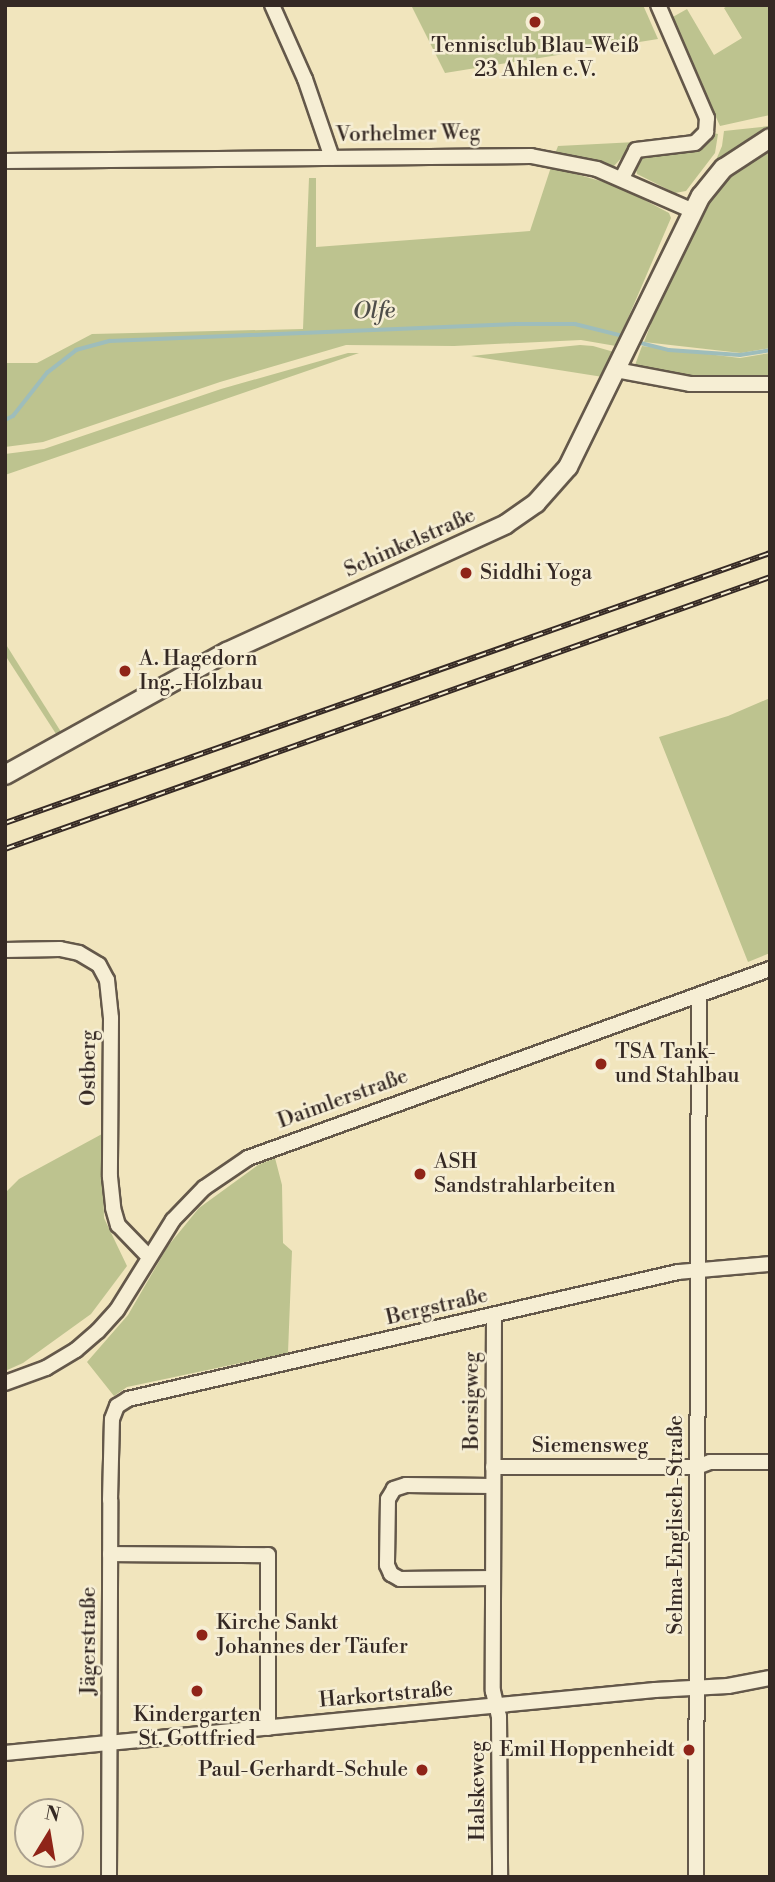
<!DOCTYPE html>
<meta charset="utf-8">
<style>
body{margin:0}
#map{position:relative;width:775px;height:1882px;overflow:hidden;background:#f1e5bd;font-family:"Libre Bodoni",serif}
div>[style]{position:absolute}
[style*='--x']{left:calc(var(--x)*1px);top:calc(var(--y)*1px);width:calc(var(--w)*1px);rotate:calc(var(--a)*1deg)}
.green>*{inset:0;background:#bdc38f}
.stream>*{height:3.5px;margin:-1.75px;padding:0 1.75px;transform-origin:1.75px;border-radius:1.75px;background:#9ebdbb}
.roads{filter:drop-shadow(2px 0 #64584a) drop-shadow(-2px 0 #64584a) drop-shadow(0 2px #64584a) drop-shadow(0 -2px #64584a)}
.minor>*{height:14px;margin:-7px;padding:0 7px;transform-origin:7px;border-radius:7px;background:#f6eed4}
.tertiary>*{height:18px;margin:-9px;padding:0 9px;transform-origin:9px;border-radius:9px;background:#f6eed4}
.rail>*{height:6px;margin-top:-3px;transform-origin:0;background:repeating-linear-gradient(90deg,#f6eed4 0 10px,#352924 0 20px);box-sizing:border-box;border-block:2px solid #352924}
.dots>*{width:19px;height:19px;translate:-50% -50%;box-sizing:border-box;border:4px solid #f6eed4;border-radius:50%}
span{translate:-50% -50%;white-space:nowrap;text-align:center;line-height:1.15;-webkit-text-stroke:5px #f6eed4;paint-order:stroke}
.poi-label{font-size:21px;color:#352924}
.left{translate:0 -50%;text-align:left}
.right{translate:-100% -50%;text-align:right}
.street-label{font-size:21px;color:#352924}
.water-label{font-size:23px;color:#4f4e4a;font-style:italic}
.frame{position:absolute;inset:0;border:7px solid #352924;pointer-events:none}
.north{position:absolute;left:14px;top:1798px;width:70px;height:70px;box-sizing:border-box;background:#f6eed4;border:2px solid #a99f8e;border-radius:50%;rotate:11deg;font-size:19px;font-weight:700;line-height:28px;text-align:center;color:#352924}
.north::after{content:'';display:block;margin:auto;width:24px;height:32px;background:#8f2418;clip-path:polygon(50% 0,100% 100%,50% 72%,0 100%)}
</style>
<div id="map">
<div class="green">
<i style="clip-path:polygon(411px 5px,643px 5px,658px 39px,445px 73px)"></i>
<i style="clip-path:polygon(729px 5px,770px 5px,770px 115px,720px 126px,671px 18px,687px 9px,714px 55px,742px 38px,724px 8px)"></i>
<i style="clip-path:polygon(770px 126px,770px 130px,753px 138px,713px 167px,722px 146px,724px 131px)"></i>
<i style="clip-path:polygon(713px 133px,718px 134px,715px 153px,686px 191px,675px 193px,637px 174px,635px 164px,643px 155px,697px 149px)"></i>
<i style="clip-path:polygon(636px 142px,614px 166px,555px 154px,558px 146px)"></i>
<i style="clip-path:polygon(770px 145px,770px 348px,741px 353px,644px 342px,651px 324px,646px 321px,715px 185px)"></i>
<i style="clip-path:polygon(551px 167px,618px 186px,669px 213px,671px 218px,616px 346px,581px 340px,454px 346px,346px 345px,220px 382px,43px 442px,5px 447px,5px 363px,37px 363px,92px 334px,303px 329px,309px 178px,316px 178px,316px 247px,530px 231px)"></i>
<i style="clip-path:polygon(580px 345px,593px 346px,614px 352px,603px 377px,471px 356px)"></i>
<i style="clip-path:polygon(642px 346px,740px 358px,770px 353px,770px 377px,691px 377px,637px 369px,635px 365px)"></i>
<i style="clip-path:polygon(348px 353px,359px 353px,5px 475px,5px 454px,44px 449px,221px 389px)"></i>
<i style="clip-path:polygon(5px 643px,63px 735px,58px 737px,5px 655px)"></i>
<i style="clip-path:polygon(770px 698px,770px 953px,748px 962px,659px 737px,728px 716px)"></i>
<i style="clip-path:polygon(102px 1134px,104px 1218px,127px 1266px,91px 1314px,23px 1363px,5px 1371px,5px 1193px,19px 1179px)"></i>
<i style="clip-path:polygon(275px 1158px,282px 1185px,283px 1243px,292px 1251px,288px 1353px,127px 1387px,114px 1396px,87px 1362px,128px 1315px,168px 1246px,199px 1208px,258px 1165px)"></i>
</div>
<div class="stream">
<i style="--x:637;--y:342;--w:33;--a:14"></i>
<i style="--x:669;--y:350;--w:71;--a:4"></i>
<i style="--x:740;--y:355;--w:30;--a:-9"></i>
<i style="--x:5;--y:420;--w:9;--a:-27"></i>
<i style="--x:13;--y:416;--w:55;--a:-51.7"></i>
<i style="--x:47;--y:373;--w:37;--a:-38"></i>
<i style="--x:76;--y:350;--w:35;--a:-15"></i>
<i style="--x:110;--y:341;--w:406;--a:-2.4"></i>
<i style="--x:516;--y:324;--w:59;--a:0"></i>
<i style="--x:575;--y:324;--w:54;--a:14"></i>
</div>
<div class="roads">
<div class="minor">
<i style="--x:272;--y:5;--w:81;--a:66"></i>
<i style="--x:305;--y:79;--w:83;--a:71.1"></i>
<i style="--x:5;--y:161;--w:526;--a:-0.54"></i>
<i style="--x:531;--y:156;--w:67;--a:11.1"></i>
<i style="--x:597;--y:169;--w:105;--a:23.6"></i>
<i style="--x:622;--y:178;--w:31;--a:-63"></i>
<i style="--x:636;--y:150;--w:59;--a:-6.8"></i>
<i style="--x:695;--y:143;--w:16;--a:-45"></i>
<i style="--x:706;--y:132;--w:14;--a:-86"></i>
<i style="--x:707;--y:118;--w:123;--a:-113.4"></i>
<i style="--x:616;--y:370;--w:75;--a:10.7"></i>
<i style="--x:690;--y:384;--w:80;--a:0"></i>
<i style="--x:5;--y:950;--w:55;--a:-1"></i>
<i style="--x:60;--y:949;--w:19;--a:12"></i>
<i style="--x:79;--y:953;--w:23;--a:31"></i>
<i style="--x:99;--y:965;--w:17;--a:62"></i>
<i style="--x:107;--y:980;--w:38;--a:84"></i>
<i style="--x:111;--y:1018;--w:159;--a:90.4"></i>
<i style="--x:110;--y:1177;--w:31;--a:84"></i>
<i style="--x:113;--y:1208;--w:18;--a:74"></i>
<i style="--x:118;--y:1225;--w:45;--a:45.9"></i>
<i style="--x:494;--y:1315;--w:376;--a:90.2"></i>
<i style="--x:493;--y:1691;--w:26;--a:77"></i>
<i style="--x:499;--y:1716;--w:161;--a:89.6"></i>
<i style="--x:5;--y:1383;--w:44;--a:-20.1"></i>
<i style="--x:46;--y:1368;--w:35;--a:-31"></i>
<i style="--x:76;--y:1350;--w:29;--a:-41"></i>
<i style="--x:98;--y:1331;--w:28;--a:-48"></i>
<i style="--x:117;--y:1310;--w:106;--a:-58.1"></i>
<i style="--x:173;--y:1220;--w:45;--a:-45.9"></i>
<i style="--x:204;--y:1188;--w:53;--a:-34.3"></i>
<i style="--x:248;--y:1158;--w:555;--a:-19.9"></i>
<i style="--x:493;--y:1467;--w:204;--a:0"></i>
<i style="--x:697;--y:1467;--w:14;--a:-21"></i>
<i style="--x:710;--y:1462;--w:60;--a:0"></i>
<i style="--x:492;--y:1486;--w:86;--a:-179.3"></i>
<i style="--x:406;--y:1485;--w:13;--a:162"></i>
<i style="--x:394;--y:1489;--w:12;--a:121"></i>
<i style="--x:388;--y:1499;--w:66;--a:90.9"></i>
<i style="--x:387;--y:1565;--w:10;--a:66"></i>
<i style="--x:391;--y:1574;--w:10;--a:29"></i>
<i style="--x:400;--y:1579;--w:93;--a:-0.6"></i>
<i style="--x:110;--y:1554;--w:158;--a:0.4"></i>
<i style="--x:268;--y:1555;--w:173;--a:90"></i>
<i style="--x:5;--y:1753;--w:653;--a:-5.54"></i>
<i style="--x:655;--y:1690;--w:73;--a:-3.1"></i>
<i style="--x:728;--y:1686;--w:43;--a:-10.8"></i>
<i style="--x:109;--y:1877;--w:377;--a:-89.8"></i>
<i style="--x:110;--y:1500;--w:81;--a:-88.6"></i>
<i style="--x:112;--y:1419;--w:14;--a:-69"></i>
<i style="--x:117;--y:1406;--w:13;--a:-32"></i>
<i style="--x:128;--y:1399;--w:564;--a:-13"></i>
<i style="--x:678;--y:1272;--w:92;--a:-5"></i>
<i style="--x:696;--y:1877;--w:882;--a:-89.81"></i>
</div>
<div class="tertiary">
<i style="--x:5;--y:775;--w:254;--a:-29"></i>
<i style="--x:227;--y:652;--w:307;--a:-24.6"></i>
<i style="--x:506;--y:524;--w:37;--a:-35"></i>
<i style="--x:536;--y:503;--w:48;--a:-48.4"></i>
<i style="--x:568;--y:467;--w:302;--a:-63.9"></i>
<i style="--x:701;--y:196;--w:36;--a:-51"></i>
<i style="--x:724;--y:168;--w:55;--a:-33.1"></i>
</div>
</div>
<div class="rail">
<i style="--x:5;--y:823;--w:811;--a:-19.44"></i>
<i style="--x:5;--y:849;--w:812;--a:-19.57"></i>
</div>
<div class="dots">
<i style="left:535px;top:22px;background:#8f2418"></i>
<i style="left:466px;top:573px;background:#8f2418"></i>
<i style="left:125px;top:671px;background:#8f2418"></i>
<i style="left:601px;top:1064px;background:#8f2418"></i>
<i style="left:420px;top:1174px;background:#8f2418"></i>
<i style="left:202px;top:1635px;background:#8f2418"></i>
<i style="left:197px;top:1691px;background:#8f2418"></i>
<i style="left:689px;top:1750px;background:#8f2418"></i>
<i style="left:422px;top:1770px;background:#8f2418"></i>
</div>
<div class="poi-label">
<span style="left:535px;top:58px">Tennisclub Blau-Weiß<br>23 Ahlen e.V.</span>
<span class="left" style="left:480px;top:573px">Siddhi Yoga</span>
<span class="left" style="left:139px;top:671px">A. Hagedorn<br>Ing.-Holzbau</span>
<span class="left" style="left:615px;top:1064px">TSA Tank-<br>und Stahlbau</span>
<span class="left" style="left:434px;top:1174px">ASH<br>Sandstrahlarbeiten</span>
<span class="left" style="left:216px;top:1635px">Kirche Sankt<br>Johannes der Täufer</span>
<span style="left:197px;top:1727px">Kindergarten<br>St. Gottfried</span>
<span class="right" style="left:675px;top:1750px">Emil Hoppenheidt</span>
<span class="right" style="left:408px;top:1770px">Paul-Gerhardt-Schule</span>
</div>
<div class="street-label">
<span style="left:408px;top:134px;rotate:-1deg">Vorhelmer Weg</span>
<span style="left:410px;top:543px;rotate:-24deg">Schinkelstraße</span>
<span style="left:89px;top:1068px;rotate:-90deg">Ostberg</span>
<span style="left:343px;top:1099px;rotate:-20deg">Daimlerstraße</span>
<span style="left:437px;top:1307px;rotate:-13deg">Bergstraße</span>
<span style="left:472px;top:1401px;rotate:-90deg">Borsigweg</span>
<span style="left:590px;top:1446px">Siemensweg</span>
<span style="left:676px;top:1525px;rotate:-90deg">Selma-Englisch-Straße</span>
<span style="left:89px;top:1641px;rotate:-90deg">Jägerstraße</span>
<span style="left:386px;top:1695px;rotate:-5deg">Harkortstraße</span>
<span style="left:478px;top:1791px;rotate:-90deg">Halskeweg</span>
</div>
<div class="water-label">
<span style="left:374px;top:311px;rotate:-2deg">Olfe</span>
</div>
<div class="frame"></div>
<div class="north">N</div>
</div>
